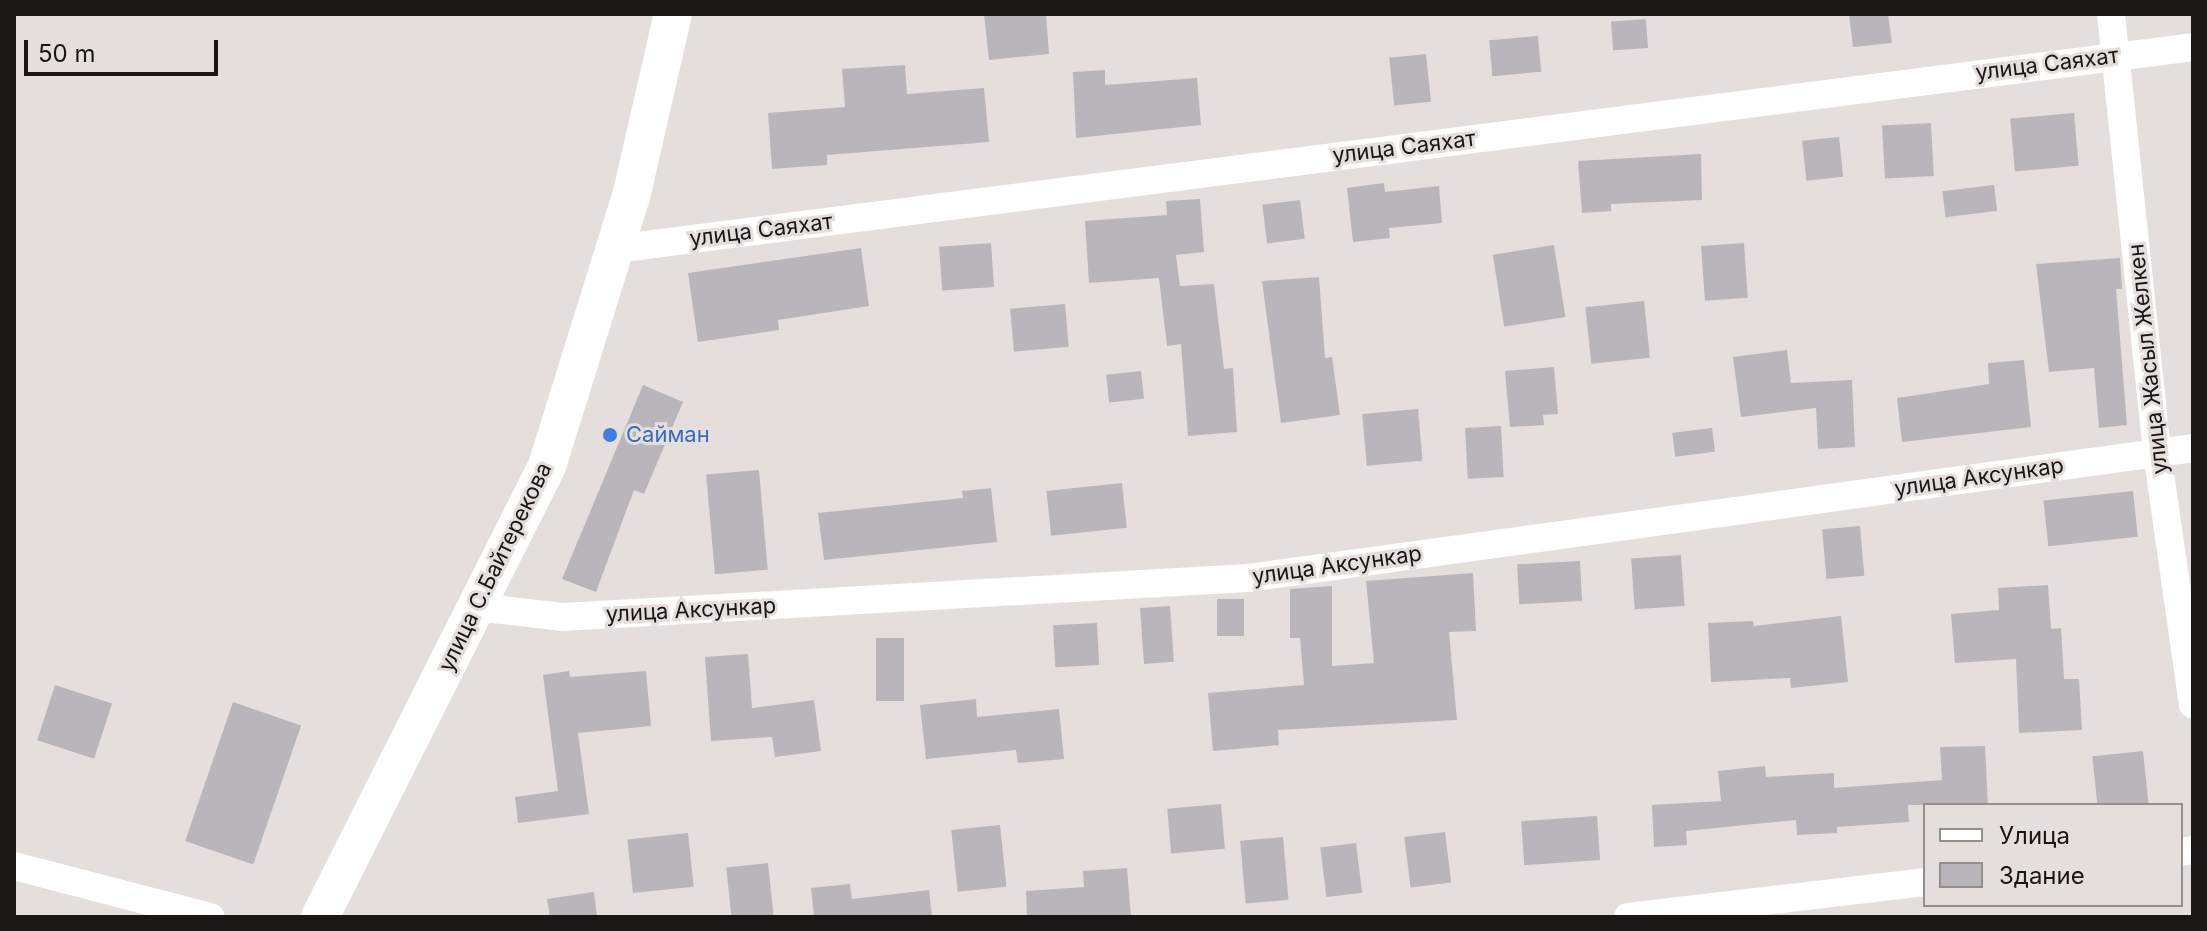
<!DOCTYPE html>
<meta charset="utf-8">
<style>
body{margin:0}
#map{position:relative;width:2207px;height:931px;overflow:hidden;background:#e4dfdc;font-family:Inter,sans-serif}
div>[style]{position:absolute}
[style*='--x']{left:calc(var(--x)*1px);top:calc(var(--y)*1px);width:calc(var(--w)*1px);rotate:calc(var(--a)*1deg)}
.building>*{inset:0;background:#b9b6bb;transform-origin:0 0}
.minor>*{height:28px;margin:-14px;padding:0 14px;transform-origin:14px;border-radius:14px;background:#fff}
.secondary>*{height:38px;margin:-19px;padding:0 19px;transform-origin:19px;border-radius:19px;background:#fff}
.dots>*{width:22px;height:22px;translate:-50% -50%;box-sizing:border-box;border:4px solid #e4dfdc;border-radius:50%}
span{translate:-50% -50%;white-space:nowrap;text-align:center;line-height:1.15;-webkit-text-stroke:6px #e4dfdc;paint-order:stroke}
.street-label{font-size:22px;color:#191716}
.shop-label{font-size:22px;color:#366cbe}
.left{translate:0 -50%;text-align:left}
.frame{position:absolute;inset:0;border:16px solid #191716;pointer-events:none}
.legend{position:absolute;left:1923px;top:803px;width:260px;height:104px;box-sizing:border-box;background:#e4dfdc;border:2px solid #938f8d;margin:0;padding:10px 14px;list-style:none;font-size:24px;color:#191716}
.legend li{display:flex;align-items:center;gap:16px;height:40px}
.legend b{width:40px;border:2px solid #938f8d}
.scale{position:absolute;left:24px;top:40px;width:194px;height:36px;box-sizing:border-box;border:4px solid #191716;border-top:0;padding-left:10px;font-size:24px;line-height:28px;white-space:nowrap;color:#191716;-webkit-text-stroke:6px #e4dfdc;paint-order:stroke}
</style>
<div id="map">
<div class="building">
<i style="clip-path:polygon(984px 14px,1046px 14px,1049px 54px,989px 60px)"></i>
<i style="clip-path:polygon(1849px 14px,1888px 14px,1892px 43px,1853px 47px)"></i>
<i style="left:1646px;top:19px;width:29px;height:35px;rotate:86deg"></i>
<i style="left:1538px;top:36px;width:36px;height:49px;rotate:85deg"></i>
<i style="left:1426px;top:54px;width:48px;height:37px;rotate:84deg"></i>
<i style="clip-path:polygon(905px 65px,907px 94px,984px 88px,989px 142px,827px 155px,827px 165px,772px 169px,768px 113px,845px 107px,842px 69px)"></i>
<i style="clip-path:polygon(1105px 70px,1105px 85px,1197px 78px,1201px 125px,1076px 138px,1073px 72px)"></i>
<i style="left:2074px;top:113px;width:53px;height:64px;rotate:85deg"></i>
<i style="left:1931px;top:123px;width:53px;height:49px;rotate:87deg"></i>
<i style="left:1839px;top:137px;width:40px;height:37px;rotate:84deg"></i>
<i style="clip-path:polygon(1701px 154px,1702px 200px,1611px 204px,1611px 211px,1582px 213px,1578px 161px)"></i>
<i style="clip-path:polygon(1384px 183px,1385px 192px,1439px 186px,1442px 223px,1389px 228px,1390px 238px,1353px 242px,1347px 188px)"></i>
<i style="left:1994px;top:185px;width:26px;height:52px;rotate:83deg"></i>
<i style="clip-path:polygon(1200px 199px,1204px 252px,1176px 255px,1180px 286px,1214px 284px,1224px 369px,1233px 368px,1237px 432px,1188px 436px,1181px 344px,1167px 346px,1159px 278px,1089px 283px,1085px 221px,1167px 215px,1166px 201px)"></i>
<i style="left:1300px;top:200px;width:39px;height:38px;rotate:83deg"></i>
<i style="left:991px;top:243px;width:44px;height:52px;rotate:86deg"></i>
<i style="left:1744px;top:243px;width:55px;height:43px;rotate:86deg"></i>
<i style="left:1554px;top:245px;width:73px;height:62px;rotate:81deg"></i>
<i style="clip-path:polygon(861px 248px,869px 306px,778px 320px,779px 330px,698px 342px,688px 273px)"></i>
<i style="clip-path:polygon(2120px 258px,2122px 289px,2116px 289px,2127px 425px,2099px 428px,2094px 368px,2049px 372px,2036px 264px)"></i>
<i style="clip-path:polygon(1319px 277px,1325px 358px,1332px 357px,1340px 415px,1281px 423px,1262px 281px)"></i>
<i style="left:1644px;top:301px;width:57px;height:59px;rotate:84deg"></i>
<i style="left:1065px;top:304px;width:43px;height:55px;rotate:85deg"></i>
<i style="clip-path:polygon(1787px 350px,1791px 383px,1852px 380px,1855px 447px,1818px 449px,1816px 408px,1741px 417px,1733px 357px)"></i>
<i style="clip-path:polygon(2024px 360px,2031px 427px,1902px 442px,1897px 398px,1989px 384px,1988px 363px)"></i>
<i style="clip-path:polygon(1554px 367px,1558px 414px,1543px 415px,1544px 425px,1510px 427px,1505px 371px)"></i>
<i style="left:1141px;top:371px;width:28px;height:35px;rotate:84deg"></i>
<i style="clip-path:polygon(643px 385px,683px 402px,644px 494px,634px 490px,596px 592px,562px 579px)"></i>
<i style="left:1418px;top:409px;width:52px;height:56px;rotate:85deg"></i>
<i style="left:1501px;top:426px;width:51px;height:36px;rotate:87deg"></i>
<i style="left:1712px;top:428px;width:24px;height:40px;rotate:83deg"></i>
<i style="left:759px;top:470px;width:100px;height:53px;rotate:85deg"></i>
<i style="left:1122px;top:483px;width:45px;height:76px;rotate:84deg"></i>
<i style="clip-path:polygon(991px 488px,997px 542px,824px 560px,818px 513px,963px 498px,962px 491px)"></i>
<i style="left:2133px;top:491px;width:46px;height:90px;rotate:84deg"></i>
<i style="left:1860px;top:526px;width:50px;height:38px;rotate:85deg"></i>
<i style="left:1681px;top:555px;width:51px;height:50px;rotate:86deg"></i>
<i style="left:1580px;top:561px;width:40px;height:63px;rotate:87deg"></i>
<i style="clip-path:polygon(1473px 573px,1476px 631px,1449px 632px,1457px 720px,1278px 730px,1279px 745px,1213px 751px,1208px 693px,1304px 685px,1300px 638px,1290px 638px,1290px 589px,1332px 586px,1332px 666px,1374px 663px,1366px 581px)"></i>
<i style="clip-path:polygon(2048px 585px,2051px 629px,2061px 628px,2064px 679px,2079px 679px,2082px 730px,2019px 733px,2016px 659px,1955px 663px,1951px 614px,1999px 610px,1998px 588px)"></i>
<i style="left:1217px;top:599px;width:27px;height:37px"></i>
<i style="left:1170px;top:606px;width:56px;height:30px;rotate:86deg"></i>
<i style="clip-path:polygon(1841px 616px,1848px 682px,1791px 688px,1790px 678px,1711px 682px,1708px 623px,1753px 621px,1754px 626px)"></i>
<i style="left:1097px;top:623px;width:42px;height:44px;rotate:87deg"></i>
<i style="left:876px;top:638px;width:28px;height:63px"></i>
<i style="clip-path:polygon(748px 654px,752px 708px,814px 700px,821px 751px,775px 757px,772px 737px,711px 741px,705px 657px)"></i>
<i style="clip-path:polygon(569px 671px,570px 677px,646px 671px,651px 726px,578px 733px,589px 814px,518px 823px,515px 797px,558px 791px,543px 675px)"></i>
<i style="left:55px;top:685px;width:60px;height:58px;rotate:18deg"></i>
<i style="clip-path:polygon(976px 699px,977px 717px,1059px 709px,1064px 759px,1018px 763px,1016px 750px,926px 759px,920px 705px)"></i>
<i style="left:233px;top:702px;width:72px;height:147px;rotate:19deg"></i>
<i style="clip-path:polygon(1985px 746px,1988px 805px,1908px 805px,1909px 822px,1837px 827px,1837px 833px,1797px 835px,1796px 820px,1686px 831px,1687px 845px,1654px 847px,1652px 805px,1721px 801px,1718px 771px,1765px 766px,1766px 777px,1834px 773px,1834px 788px,1942px 780px,1940px 747px)"></i>
<i style="left:2143px;top:751px;width:54px;height:51px;rotate:84deg"></i>
<i style="left:1221px;top:804px;width:45px;height:54px;rotate:85deg"></i>
<i style="left:1597px;top:816px;width:44px;height:76px;rotate:86deg"></i>
<i style="left:1000px;top:825px;width:62px;height:49px;rotate:84deg"></i>
<i style="left:1445px;top:832px;width:51px;height:41px;rotate:83deg"></i>
<i style="left:688px;top:833px;width:54px;height:61px;rotate:84deg"></i>
<i style="left:1283px;top:837px;width:63px;height:43px;rotate:85deg"></i>
<i style="left:1356px;top:843px;width:50px;height:36px;rotate:83deg"></i>
<i style="left:768px;top:863px;width:54px;height:42px;rotate:84deg"></i>
<i style="clip-path:polygon(1127px 868px,1131px 917px,1027px 917px,1026px 891px,1084px 887px,1083px 871px)"></i>
<i style="clip-path:polygon(850px 884px,852px 899px,929px 890px,932px 917px,814px 917px,811px 888px)"></i>
<i style="clip-path:polygon(594px 892px,597px 917px,550px 917px,547px 899px)"></i>
</div>
<div class="minor">
<i style="--x:2111;--y:14;--w:440;--a:84"></i>
<i style="--x:2157;--y:452;--w:255;--a:81.9"></i>
<i style="--x:615;--y:249;--w:1591;--a:-7.29"></i>
<i style="--x:476;--y:607;--w:88;--a:6.6"></i>
<i style="--x:563;--y:617;--w:686;--a:-3.26"></i>
<i style="--x:1248;--y:578;--w:954;--a:-7.83"></i>
<i style="--x:2181;--y:852;--w:12;--a:-9"></i>
<i style="--x:14;--y:866;--w:203;--a:14.6"></i>
<i style="--x:1628;--y:917;--w:299;--a:-6.7"></i>
</div>
<div class="secondary">
<i style="--x:320;--y:917;--w:505;--a:-63.28"></i>
<i style="--x:547;--y:466;--w:282;--a:-72.7"></i>
<i style="--x:631;--y:197;--w:188;--a:-77.1"></i>
</div>
<div class="dots">
<i style="left:610px;top:435px;background:#3f7fe0"></i>
</div>
<div class="street-label">
<span style="left:2047px;top:64px;rotate:-7deg">улица Саяхат</span>
<span style="left:1404px;top:147px;rotate:-7deg">улица Саяхат</span>
<span style="left:761px;top:230px;rotate:-7deg">улица Саяхат</span>
<span style="left:2148px;top:359px;rotate:-96deg">улица Жасыл Желкен</span>
<span style="left:1979px;top:477px;rotate:-8deg">улица Аксункар</span>
<span style="left:1337px;top:565px;rotate:-8deg">улица Аксункар</span>
<span style="left:495px;top:567px;rotate:-64deg">улица С.Байтерекова</span>
<span style="left:691px;top:610px;rotate:-3deg">улица Аксункар</span>
</div>
<div class="shop-label">
<span class="left" style="left:626px;top:435px">Сайман</span>
</div>
<div class="frame"></div>
<ul class="legend">
<li><b style="height:10px;background:#fff"></b>Улица</li>
<li><b style="height:22px;background:#b9b6bb"></b>Здание</li>
</ul>
<div class="scale">50 m</div>
</div>
